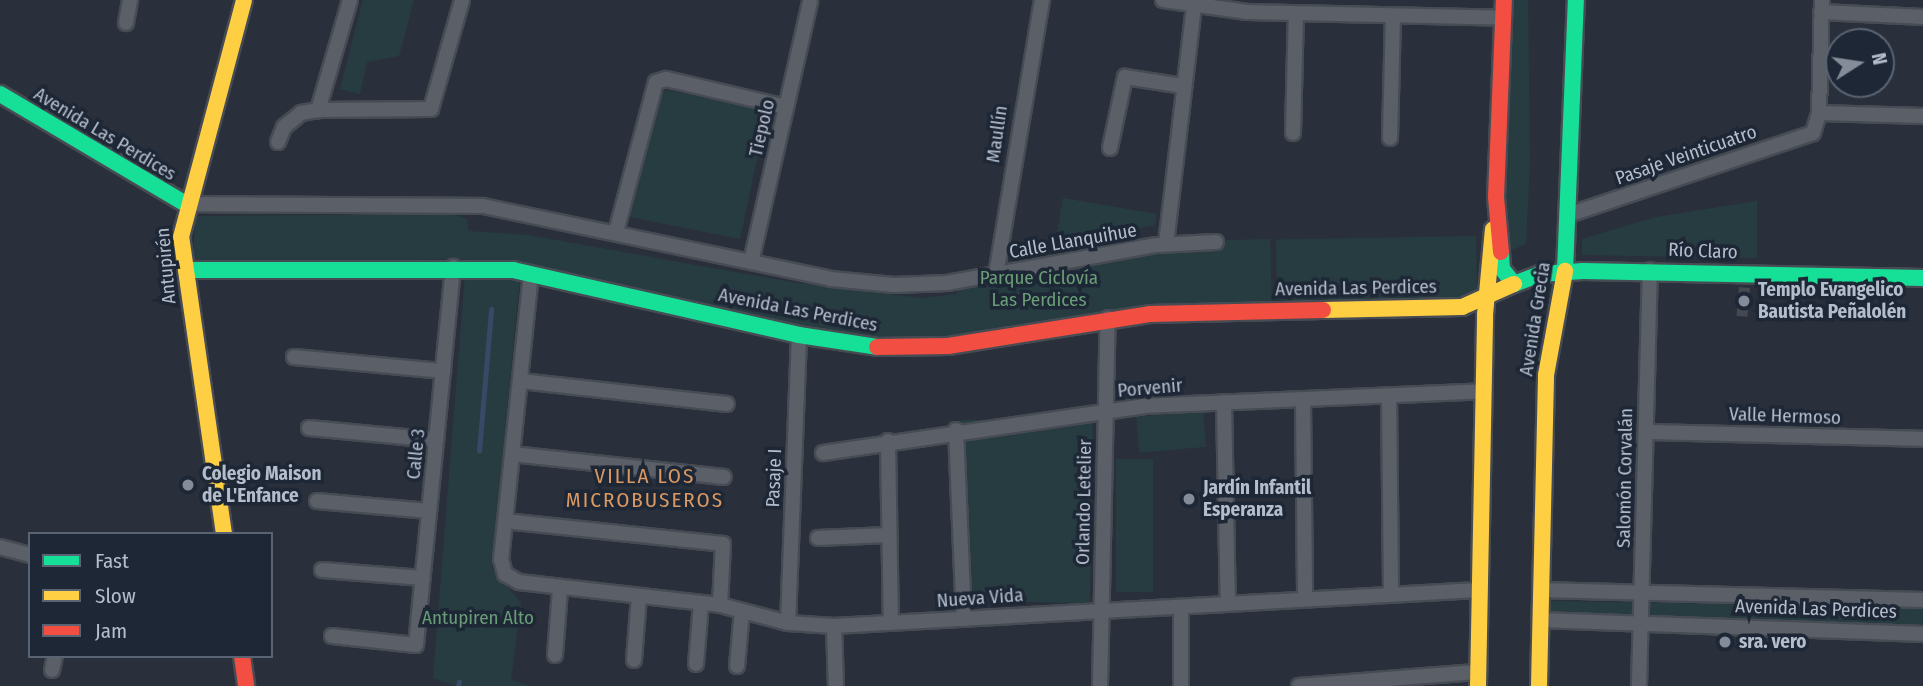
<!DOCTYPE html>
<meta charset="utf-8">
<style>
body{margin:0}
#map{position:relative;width:1923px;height:686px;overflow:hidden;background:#2a303b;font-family:"Fira Sans Condensed",sans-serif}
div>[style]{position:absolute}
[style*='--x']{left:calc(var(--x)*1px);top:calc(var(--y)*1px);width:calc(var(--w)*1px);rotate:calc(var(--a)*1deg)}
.green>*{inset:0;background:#273c41;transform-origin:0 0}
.stream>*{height:4.5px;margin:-2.25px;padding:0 2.25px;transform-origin:2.25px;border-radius:2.25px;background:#374967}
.building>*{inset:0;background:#434851;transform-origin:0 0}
.roads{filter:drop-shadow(2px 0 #474b53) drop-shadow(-2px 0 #474b53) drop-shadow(0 2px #474b53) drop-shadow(0 -2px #474b53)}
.street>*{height:14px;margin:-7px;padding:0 7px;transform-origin:7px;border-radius:7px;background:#5b5f67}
.fast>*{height:16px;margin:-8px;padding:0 8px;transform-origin:8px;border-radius:8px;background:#16e098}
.slow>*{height:16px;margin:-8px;padding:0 8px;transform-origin:8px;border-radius:8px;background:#ffcf43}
.jam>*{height:16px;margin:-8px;padding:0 8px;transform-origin:8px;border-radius:8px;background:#f24e42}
.dots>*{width:19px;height:19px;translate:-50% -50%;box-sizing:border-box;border:4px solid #1d2736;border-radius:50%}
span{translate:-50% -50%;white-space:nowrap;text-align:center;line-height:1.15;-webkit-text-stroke:7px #1d2736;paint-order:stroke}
.street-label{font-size:19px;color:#b4bdcb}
.park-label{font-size:19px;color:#6a9d77}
.poi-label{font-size:19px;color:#b4bdcb;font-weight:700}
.left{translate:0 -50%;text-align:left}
.neighbourhood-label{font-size:21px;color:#db9860;letter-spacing:2px}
.legend{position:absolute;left:28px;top:532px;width:245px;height:126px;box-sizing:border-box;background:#1d2736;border:2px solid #596372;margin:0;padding:9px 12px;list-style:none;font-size:21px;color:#b4bdcb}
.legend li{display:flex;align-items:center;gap:14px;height:35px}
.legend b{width:35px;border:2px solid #596372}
.north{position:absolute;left:1825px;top:28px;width:70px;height:70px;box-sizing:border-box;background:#1d2736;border:2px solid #596372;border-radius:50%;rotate:78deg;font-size:19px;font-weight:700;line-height:28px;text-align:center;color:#b4bdcb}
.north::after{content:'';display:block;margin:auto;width:24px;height:32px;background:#848c99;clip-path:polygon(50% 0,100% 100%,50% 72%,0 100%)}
</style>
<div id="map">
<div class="green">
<i style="clip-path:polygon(363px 0,414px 0,399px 56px,367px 62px,360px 94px,340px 89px)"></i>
<i style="clip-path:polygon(1513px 0,1528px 0,1530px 162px,1526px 244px,1509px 251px,1503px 243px)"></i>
<i style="clip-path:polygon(667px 90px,767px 111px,740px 239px,630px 217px,660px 94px)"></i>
<i style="clip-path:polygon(1063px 198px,1157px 214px,1155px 225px,1055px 245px)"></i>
<i style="clip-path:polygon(1757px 201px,1757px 258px,1582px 255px,1582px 239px,1656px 217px)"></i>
<i style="clip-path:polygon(451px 214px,467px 219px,468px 231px,528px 235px,791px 282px,921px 298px,957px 294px,955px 272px,1031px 258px,1144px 242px,1270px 239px,1272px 303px,1148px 306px,934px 341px,863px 345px,527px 264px,453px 259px,193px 266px,195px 216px)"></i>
<i style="left:1476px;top:236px;width:61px;height:200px;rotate:89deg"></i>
<i style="clip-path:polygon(465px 274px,520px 277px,492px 568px,521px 603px,511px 680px,529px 686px,456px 686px,433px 678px)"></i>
<i style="left:1203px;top:411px;width:36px;height:67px;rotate:85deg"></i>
<i style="left:1093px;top:422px;width:181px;height:131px;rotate:91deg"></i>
<i style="left:1116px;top:459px;width:37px;height:133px"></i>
<i style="left:1550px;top:601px;width:373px;height:18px;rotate:1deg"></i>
</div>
<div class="stream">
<i style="--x:479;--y:451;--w:142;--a:-85.1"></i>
<i style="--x:458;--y:686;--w:4;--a:-76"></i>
</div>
<div class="building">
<i style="left:1739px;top:287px;width:11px;height:29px;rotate:5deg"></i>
</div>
<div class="roads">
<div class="street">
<i style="--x:350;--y:0;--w:115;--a:106.2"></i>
<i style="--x:318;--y:110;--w:113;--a:-0.5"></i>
<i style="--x:431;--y:109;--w:113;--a:-74.1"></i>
<i style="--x:1163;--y:0;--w:85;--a:8.1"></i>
<i style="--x:1247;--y:12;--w:257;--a:1.3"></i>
<i style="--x:1821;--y:12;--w:102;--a:2.8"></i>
<i style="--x:126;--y:23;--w:23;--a:-80"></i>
<i style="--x:1819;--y:113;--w:104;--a:1.7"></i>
<i style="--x:1293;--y:133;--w:119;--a:-88.6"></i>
<i style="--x:1390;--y:138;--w:122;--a:-88.6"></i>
<i style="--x:278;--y:142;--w:16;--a:-68"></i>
<i style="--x:284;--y:127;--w:22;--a:-39"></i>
<i style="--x:301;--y:113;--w:17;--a:-10"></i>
<i style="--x:1110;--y:148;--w:73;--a:-78.1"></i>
<i style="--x:1125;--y:77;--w:60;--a:8.7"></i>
<i style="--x:186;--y:204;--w:297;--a:0.4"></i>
<i style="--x:483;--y:206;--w:356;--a:11.8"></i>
<i style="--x:831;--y:279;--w:63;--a:5.4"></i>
<i style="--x:894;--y:285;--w:53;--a:-2.2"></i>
<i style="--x:947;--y:283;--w:213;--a:-10.3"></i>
<i style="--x:1157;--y:245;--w:59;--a:-2.9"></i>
<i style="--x:1571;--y:214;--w:255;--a:-18.5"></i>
<i style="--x:1813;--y:133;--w:21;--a:-73"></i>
<i style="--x:1819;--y:113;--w:113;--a:-88.5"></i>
<i style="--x:616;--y:232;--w:155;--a:-75.1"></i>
<i style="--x:656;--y:82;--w:10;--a:-17"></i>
<i style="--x:666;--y:79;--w:123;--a:13.1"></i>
<i style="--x:1166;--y:244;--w:240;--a:-83.3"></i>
<i style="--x:751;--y:262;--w:267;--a:-77.2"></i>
<i style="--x:531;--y:274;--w:287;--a:96"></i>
<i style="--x:501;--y:559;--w:16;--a:75"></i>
<i style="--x:505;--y:574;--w:16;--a:30"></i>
<i style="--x:519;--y:582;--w:202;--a:6.5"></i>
<i style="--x:720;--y:605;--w:70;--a:14.8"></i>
<i style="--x:788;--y:623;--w:46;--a:3.7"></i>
<i style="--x:834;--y:626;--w:645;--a:-3.2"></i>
<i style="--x:996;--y:275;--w:279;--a:-80.5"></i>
<i style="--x:294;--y:357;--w:150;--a:5.4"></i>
<i style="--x:521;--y:381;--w:207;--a:6.4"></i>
<i style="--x:1389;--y:396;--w:198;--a:89.4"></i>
<i style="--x:1303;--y:400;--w:199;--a:89.4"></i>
<i style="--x:1224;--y:402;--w:201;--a:88.9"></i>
<i style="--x:309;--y:428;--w:128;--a:5.4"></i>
<i style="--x:956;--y:430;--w:189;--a:87.6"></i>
<i style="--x:1646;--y:432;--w:277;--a:1.4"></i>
<i style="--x:888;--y:441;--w:182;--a:89.1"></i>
<i style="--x:823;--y:453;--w:324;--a:-8.3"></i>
<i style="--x:1144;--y:406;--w:339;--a:-2.5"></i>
<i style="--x:512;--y:454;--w:213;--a:6.2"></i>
<i style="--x:317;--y:501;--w:112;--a:5.1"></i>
<i style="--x:505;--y:521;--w:219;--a:6"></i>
<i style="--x:723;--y:544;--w:61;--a:92.8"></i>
<i style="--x:818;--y:538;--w:70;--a:-2.5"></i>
<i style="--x:0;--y:547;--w:31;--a:15"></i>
<i style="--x:322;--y:570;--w:101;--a:4.5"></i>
<i style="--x:1541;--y:590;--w:382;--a:1.5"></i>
<i style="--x:1540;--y:620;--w:383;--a:2.1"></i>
<i style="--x:788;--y:623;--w:288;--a:-87.8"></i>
<i style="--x:834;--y:626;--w:60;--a:88.1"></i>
<i style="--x:332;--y:636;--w:84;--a:6.1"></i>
<i style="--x:416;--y:645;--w:380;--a:-84.4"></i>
<i style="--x:555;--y:655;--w:65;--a:-85.6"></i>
<i style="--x:634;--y:660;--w:63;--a:-85.5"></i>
<i style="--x:696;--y:664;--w:61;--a:-85.3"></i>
<i style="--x:737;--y:666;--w:55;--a:-84.8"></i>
<i style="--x:52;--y:670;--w:14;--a:-78"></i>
<i style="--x:1100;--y:686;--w:368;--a:-88.8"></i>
<i style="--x:1181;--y:686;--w:79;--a:-90"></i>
<i style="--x:1299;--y:686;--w:180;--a:-4.5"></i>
<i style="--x:1639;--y:686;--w:416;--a:-88.5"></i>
</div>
<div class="fast">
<i style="--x:0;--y:94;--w:216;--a:30.6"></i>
<i style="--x:1501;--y:252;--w:17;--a:87"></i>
<i style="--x:1502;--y:269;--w:19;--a:51"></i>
<i style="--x:1514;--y:284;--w:28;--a:-21"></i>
<i style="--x:1540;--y:274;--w:43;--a:-4"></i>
<i style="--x:1583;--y:271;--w:340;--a:1.2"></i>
<i style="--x:186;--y:270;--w:327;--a:0"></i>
<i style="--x:513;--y:270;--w:293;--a:12.8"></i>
<i style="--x:799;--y:335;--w:79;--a:8.7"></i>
<i style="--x:1565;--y:271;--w:271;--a:-87.7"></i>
</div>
<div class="slow">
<i style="--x:1323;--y:310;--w:139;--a:-1.2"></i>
<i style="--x:1462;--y:307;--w:57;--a:-23.9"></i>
<i style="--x:224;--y:534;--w:300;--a:-98.2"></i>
<i style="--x:181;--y:237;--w:245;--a:-75.1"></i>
<i style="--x:1478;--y:686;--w:371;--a:-88.9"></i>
<i style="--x:1485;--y:315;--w:86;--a:-84.7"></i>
<i style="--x:1539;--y:686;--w:311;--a:-88.7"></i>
<i style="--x:1546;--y:375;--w:106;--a:-79.6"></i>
</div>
<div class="jam">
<i style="--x:1501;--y:252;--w:55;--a:-95.2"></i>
<i style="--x:1496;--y:197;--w:197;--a:-87.7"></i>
<i style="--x:877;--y:347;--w:71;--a:-0.8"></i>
<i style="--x:948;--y:346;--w:204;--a:-9"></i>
<i style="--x:1149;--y:314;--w:174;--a:-1.3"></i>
<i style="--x:242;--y:656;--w:30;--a:82"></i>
</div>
</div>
<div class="dots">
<i style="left:1744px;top:301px;background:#848c99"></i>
<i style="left:188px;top:485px;background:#848c99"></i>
<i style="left:1189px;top:499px;background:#848c99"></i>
<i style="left:1725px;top:642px;background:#848c99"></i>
</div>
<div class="street-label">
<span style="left:762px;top:128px;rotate:-77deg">Tiepolo</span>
<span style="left:105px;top:134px;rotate:31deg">Avenida Las Perdices</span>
<span style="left:997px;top:134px;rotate:-82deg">Maullín</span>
<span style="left:1686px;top:155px;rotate:-19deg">Pasaje Veinticuatro</span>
<span style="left:1073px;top:241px;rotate:-10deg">Calle Llanquihue</span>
<span style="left:1703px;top:251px;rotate:2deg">Río Claro</span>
<span style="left:166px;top:266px;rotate:-95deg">Antupirén</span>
<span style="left:1356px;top:288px;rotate:-1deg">Avenida Las Perdices</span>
<span style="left:798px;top:310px;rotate:11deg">Avenida Las Perdices</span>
<span style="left:1535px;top:319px;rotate:-81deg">Avenida Grecia</span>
<span style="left:1150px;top:388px;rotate:-5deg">Porvenir</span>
<span style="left:1785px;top:416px;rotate:2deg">Valle Hermoso</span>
<span style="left:416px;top:454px;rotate:-84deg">Calle 3</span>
<span style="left:774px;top:478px;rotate:-88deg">Pasaje I</span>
<span style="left:1625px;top:478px;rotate:-89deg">Salomón Corvalán</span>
<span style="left:1084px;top:502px;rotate:-89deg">Orlando Letelier</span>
<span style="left:980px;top:598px;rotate:-4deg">Nueva Vida</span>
<span style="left:1816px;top:609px;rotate:2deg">Avenida Las Perdices</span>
</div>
<div class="park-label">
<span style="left:1039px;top:289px">Parque Ciclovía<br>Las Perdices</span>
<span style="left:478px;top:618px">Antupiren Alto</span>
</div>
<div class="poi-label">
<span class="left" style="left:1758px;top:301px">Templo Evangelico<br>Bautista Peñalolén</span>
<span class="left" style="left:202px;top:485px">Colegio Maison<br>de L'Enfance</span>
<span class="left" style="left:1203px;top:499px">Jardín Infantil<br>Esperanza</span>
<span class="left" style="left:1739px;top:642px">sra. vero</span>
</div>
<div class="neighbourhood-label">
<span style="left:645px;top:488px">VILLA LOS<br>MICROBUSEROS</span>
</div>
<ul class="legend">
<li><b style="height:9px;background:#16e098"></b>Fast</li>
<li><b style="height:9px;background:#ffcf43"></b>Slow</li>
<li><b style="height:9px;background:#f24e42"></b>Jam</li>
</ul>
<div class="north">N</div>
</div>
